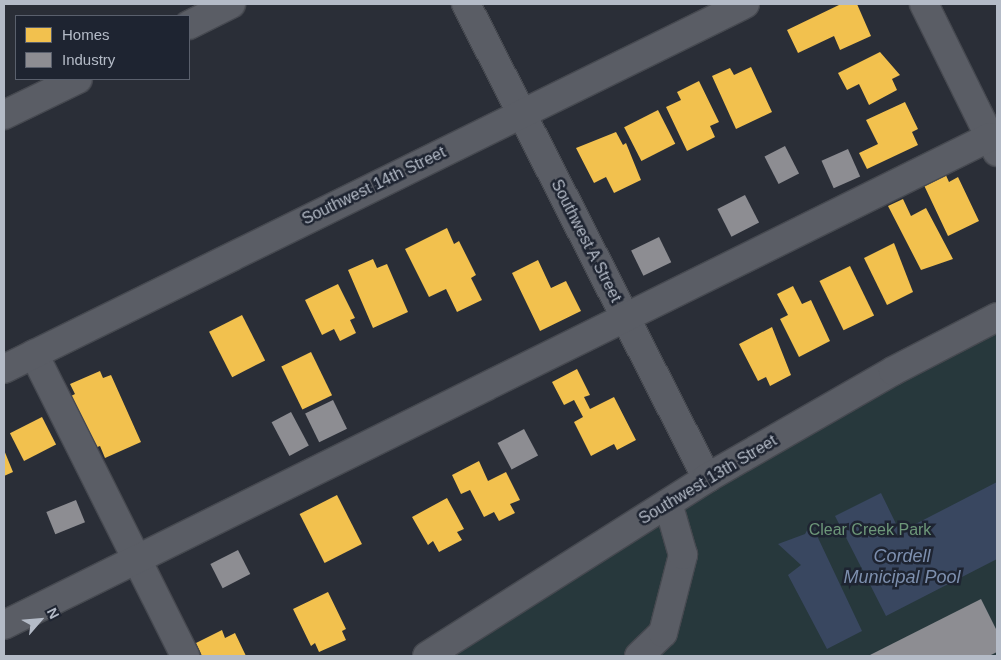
<!DOCTYPE html>
<style>
body{margin:0}
#map{position:relative;width:1001px;height:660px;overflow:hidden;background:#2a2e37;font-family:Arial,sans-serif}
div>[style]{position:absolute}
[style*='--x']{left:calc(var(--x)*1px);top:calc(var(--y)*1px);width:calc(var(--w)*1px);rotate:calc(var(--a)*1deg)}
.green>*{inset:0;background:#27383c}
.water>*{inset:0;background:#394760}
.homes>*{inset:0;background:#f2c14e;transform-origin:0 0}
.industry>*{inset:0;background:#8d8d92;transform-origin:0 0}
.roads{filter:drop-shadow(1px 0 #464950) drop-shadow(-1px 0 #464950) drop-shadow(0 1px #464950) drop-shadow(0 -1px #464950)}
.minor>*{height:28px;margin:-14px;padding:0 14px;transform-origin:14px;border-radius:14px;background:#5a5d65}
span{translate:-50% -50%;white-space:nowrap;text-align:center;line-height:1.15;-webkit-text-stroke:5px #1e2431;paint-order:stroke}
.street-label{font-size:16px;color:#b4bbc7}
.park-label{font-size:16px;color:#6d9779}
.water-label{font-size:18px;color:#7d8fae;font-style:italic}
.frame{position:absolute;inset:0;border:5px solid #b4bbc7;pointer-events:none}
.legend{position:absolute;left:15px;top:15px;width:175px;height:65px;box-sizing:border-box;background:#1e2431;border:1px solid #5a606d;margin:0;padding:6px 9px;list-style:none;font-size:15px;color:#b4bbc7}
.legend li{display:flex;align-items:center;gap:10px;height:25px}
.legend b{width:25px;border:1px solid #5a606d}
.north{position:absolute;left:15px;top:595px;width:50px;height:50px;-webkit-text-stroke:4px #1e2431;paint-order:stroke;rotate:63deg;font-size:14px;font-weight:700;line-height:20px;text-align:center;color:#b4bbc7}
.north::after{content:'';display:block;margin:auto;width:18px;height:22px;background:#b4bbc7;clip-path:polygon(50% 0,100% 100%,50% 72%,0 100%)}
</style>
<div id="map">
<div class="green">
<i style="clip-path:polygon(997px 319px,997px 656px,427px 656px)"></i>
</div>
<div class="water">
<i style="clip-path:polygon(997px 482px,997px 559px,886px 616px,835px 516px,881px 493px,900px 532px)"></i>
<i style="clip-path:polygon(811px 523px,862px 631px,827px 649px,788px 575px,801px 565px,778px 544px,805px 534px)"></i>
</div>
<div class="homes">
<i style="clip-path:polygon(841px 4px,857px 4px,871px 36px,840px 50px,834px 36px,798px 53px,787px 30px)"></i>
<i style="clip-path:polygon(880px 52px,900px 75px,892px 79px,897px 90px,869px 105px,859px 84px,847px 90px,838px 73px)"></i>
<i style="clip-path:polygon(751px 67px,772px 112px,736px 129px,712px 76px,730px 68px,734px 75px)"></i>
<i style="clip-path:polygon(699px 81px,719px 122px,710px 126px,715px 137px,687px 151px,666px 107px,681px 100px,677px 92px)"></i>
<i style="clip-path:polygon(905px 102px,918px 129px,912px 132px,918px 145px,867px 169px,859px 153px,878px 144px,866px 120px)"></i>
<i style="left:658px;top:110px;width:38px;height:38px;rotate:63deg"></i>
<i style="clip-path:polygon(616px 132px,623px 145px,626px 143px,641px 180px,614px 193px,606px 177px,594px 183px,576px 148px)"></i>
<i style="clip-path:polygon(944px 171px,949px 182px,958px 177px,979px 221px,948px 236px,922px 181px)"></i>
<i style="clip-path:polygon(903px 199px,911px 216px,926px 208px,953px 259px,921px 270px,888px 206px)"></i>
<i style="clip-path:polygon(447px 228px,454px 244px,459px 241px,476px 275px,471px 278px,482px 300px,457px 312px,446px 289px,429px 297px,405px 249px)"></i>
<i style="clip-path:polygon(894px 243px,913px 292px,887px 305px,864px 258px)"></i>
<i style="clip-path:polygon(373px 259px,377px 268px,387px 264px,408px 312px,373px 328px,348px 270px)"></i>
<i style="clip-path:polygon(538px 260px,551px 288px,566px 281px,581px 311px,540px 331px,512px 273px)"></i>
<i style="left:850px;top:266px;width:55px;height:34px;rotate:64deg"></i>
<i style="clip-path:polygon(338px 284px,355px 318px,350px 320px,356px 333px,340px 341px,334px 329px,322px 335px,305px 300px)"></i>
<i style="clip-path:polygon(793px 286px,802px 304px,811px 300px,830px 341px,799px 357px,780px 319px,788px 315px,777px 294px)"></i>
<i style="left:242px;top:315px;width:51px;height:37px;rotate:63deg"></i>
<i style="clip-path:polygon(772px 327px,791px 375px,770px 386px,766px 377px,758px 381px,739px 344px)"></i>
<i style="left:311px;top:352px;width:48px;height:33px;rotate:64deg"></i>
<i style="clip-path:polygon(577px 369px,590px 395px,584px 397px,590px 409px,614px 397px,636px 440px,617px 450px,614px 444px,591px 456px,574px 422px,583px 417px,574px 400px,564px 405px,552px 382px)"></i>
<i style="clip-path:polygon(100px 371px,103px 378px,111px 375px,141px 442px,105px 458px,100px 446px,92px 449px,69px 397px,75px 394px,70px 384px)"></i>
<i style="left:42px;top:417px;width:31px;height:36px;rotate:63deg"></i>
<i style="clip-path:polygon(4px 450px,13px 472px,4px 476px)"></i>
<i style="clip-path:polygon(479px 461px,488px 481px,506px 472px,520px 500px,510px 504px,515px 513px,499px 521px,494px 512px,484px 517px,470px 490px,461px 494px,452px 475px)"></i>
<i style="left:337px;top:495px;width:55px;height:42px;rotate:63deg"></i>
<i style="clip-path:polygon(447px 498px,464px 529px,457px 532px,462px 540px,439px 552px,433px 541px,428px 545px,412px 517px)"></i>
<i style="clip-path:polygon(328px 592px,346px 629px,342px 631px,346px 640px,319px 652px,315px 643px,311px 646px,293px 609px)"></i>
<i style="clip-path:polygon(222px 630px,225px 638px,235px 633px,246px 656px,202px 656px,196px 643px)"></i>
</div>
<div class="industry">
<i style="left:785px;top:146px;width:31px;height:23px;rotate:63deg"></i>
<i style="left:848px;top:149px;width:30px;height:29px;rotate:66deg"></i>
<i style="left:745px;top:195px;width:31px;height:31px;rotate:63deg"></i>
<i style="left:659px;top:237px;width:28px;height:31px;rotate:64deg"></i>
<i style="left:333px;top:400px;width:32px;height:31px;rotate:64deg"></i>
<i style="left:291px;top:412px;width:38px;height:22px;rotate:62deg"></i>
<i style="left:524px;top:429px;width:30px;height:30px;rotate:62deg"></i>
<i style="left:76px;top:500px;width:24px;height:32px;rotate:68deg"></i>
<i style="left:238px;top:550px;width:27px;height:31px;rotate:63deg"></i>
<i style="clip-path:polygon(981px 599px,997px 631px,997px 652px,989px 656px,868px 656px)"></i>
</div>
<div class="roads">
<div class="minor">
<i style="--x:466;--y:4;--w:532;--a:63.05"></i>
<i style="--x:924;--y:4;--w:165;--a:63.7"></i>
<i style="--x:189;--y:25;--w:47;--a:-26.6"></i>
<i style="--x:4;--y:115;--w:82;--a:-25.9"></i>
<i style="--x:34;--y:354;--w:338;--a:63.4"></i>
<i style="--x:4;--y:369;--w:826;--a:-26.22"></i>
<i style="--x:4;--y:625;--w:1100;--a:-26.33"></i>
<i style="--x:427;--y:656;--w:332;--a:-32.4"></i>
<i style="--x:707;--y:478;--w:215;--a:-29.9"></i>
<i style="--x:893;--y:371;--w:117;--a:-27.4"></i>
<i style="--x:639;--y:656;--w:33;--a:-44"></i>
<i style="--x:663;--y:633;--w:81;--a:-75.6"></i>
<i style="--x:683;--y:555;--w:54;--a:-106.1"></i>
</div>
</div>
<div class="street-label">
<span style="left:374px;top:186px;rotate:-26deg">Southwest 14th Street</span>
<span style="left:586px;top:241px;rotate:63deg">Southwest A Street</span>
<span style="left:708px;top:480px;rotate:-31deg">Southwest 13th Street</span>
</div>
<div class="park-label">
<span style="left:870px;top:530px">Clear Creek Park</span>
</div>
<div class="water-label">
<span style="left:902px;top:567px">Cordell<br>Municipal Pool</span>
</div>
<div class="frame"></div>
<ul class="legend">
<li><b style="height:14px;background:#f2c14e"></b>Homes</li>
<li><b style="height:14px;background:#8d8d92"></b>Industry</li>
</ul>
<div class="north">N</div>
</div>
